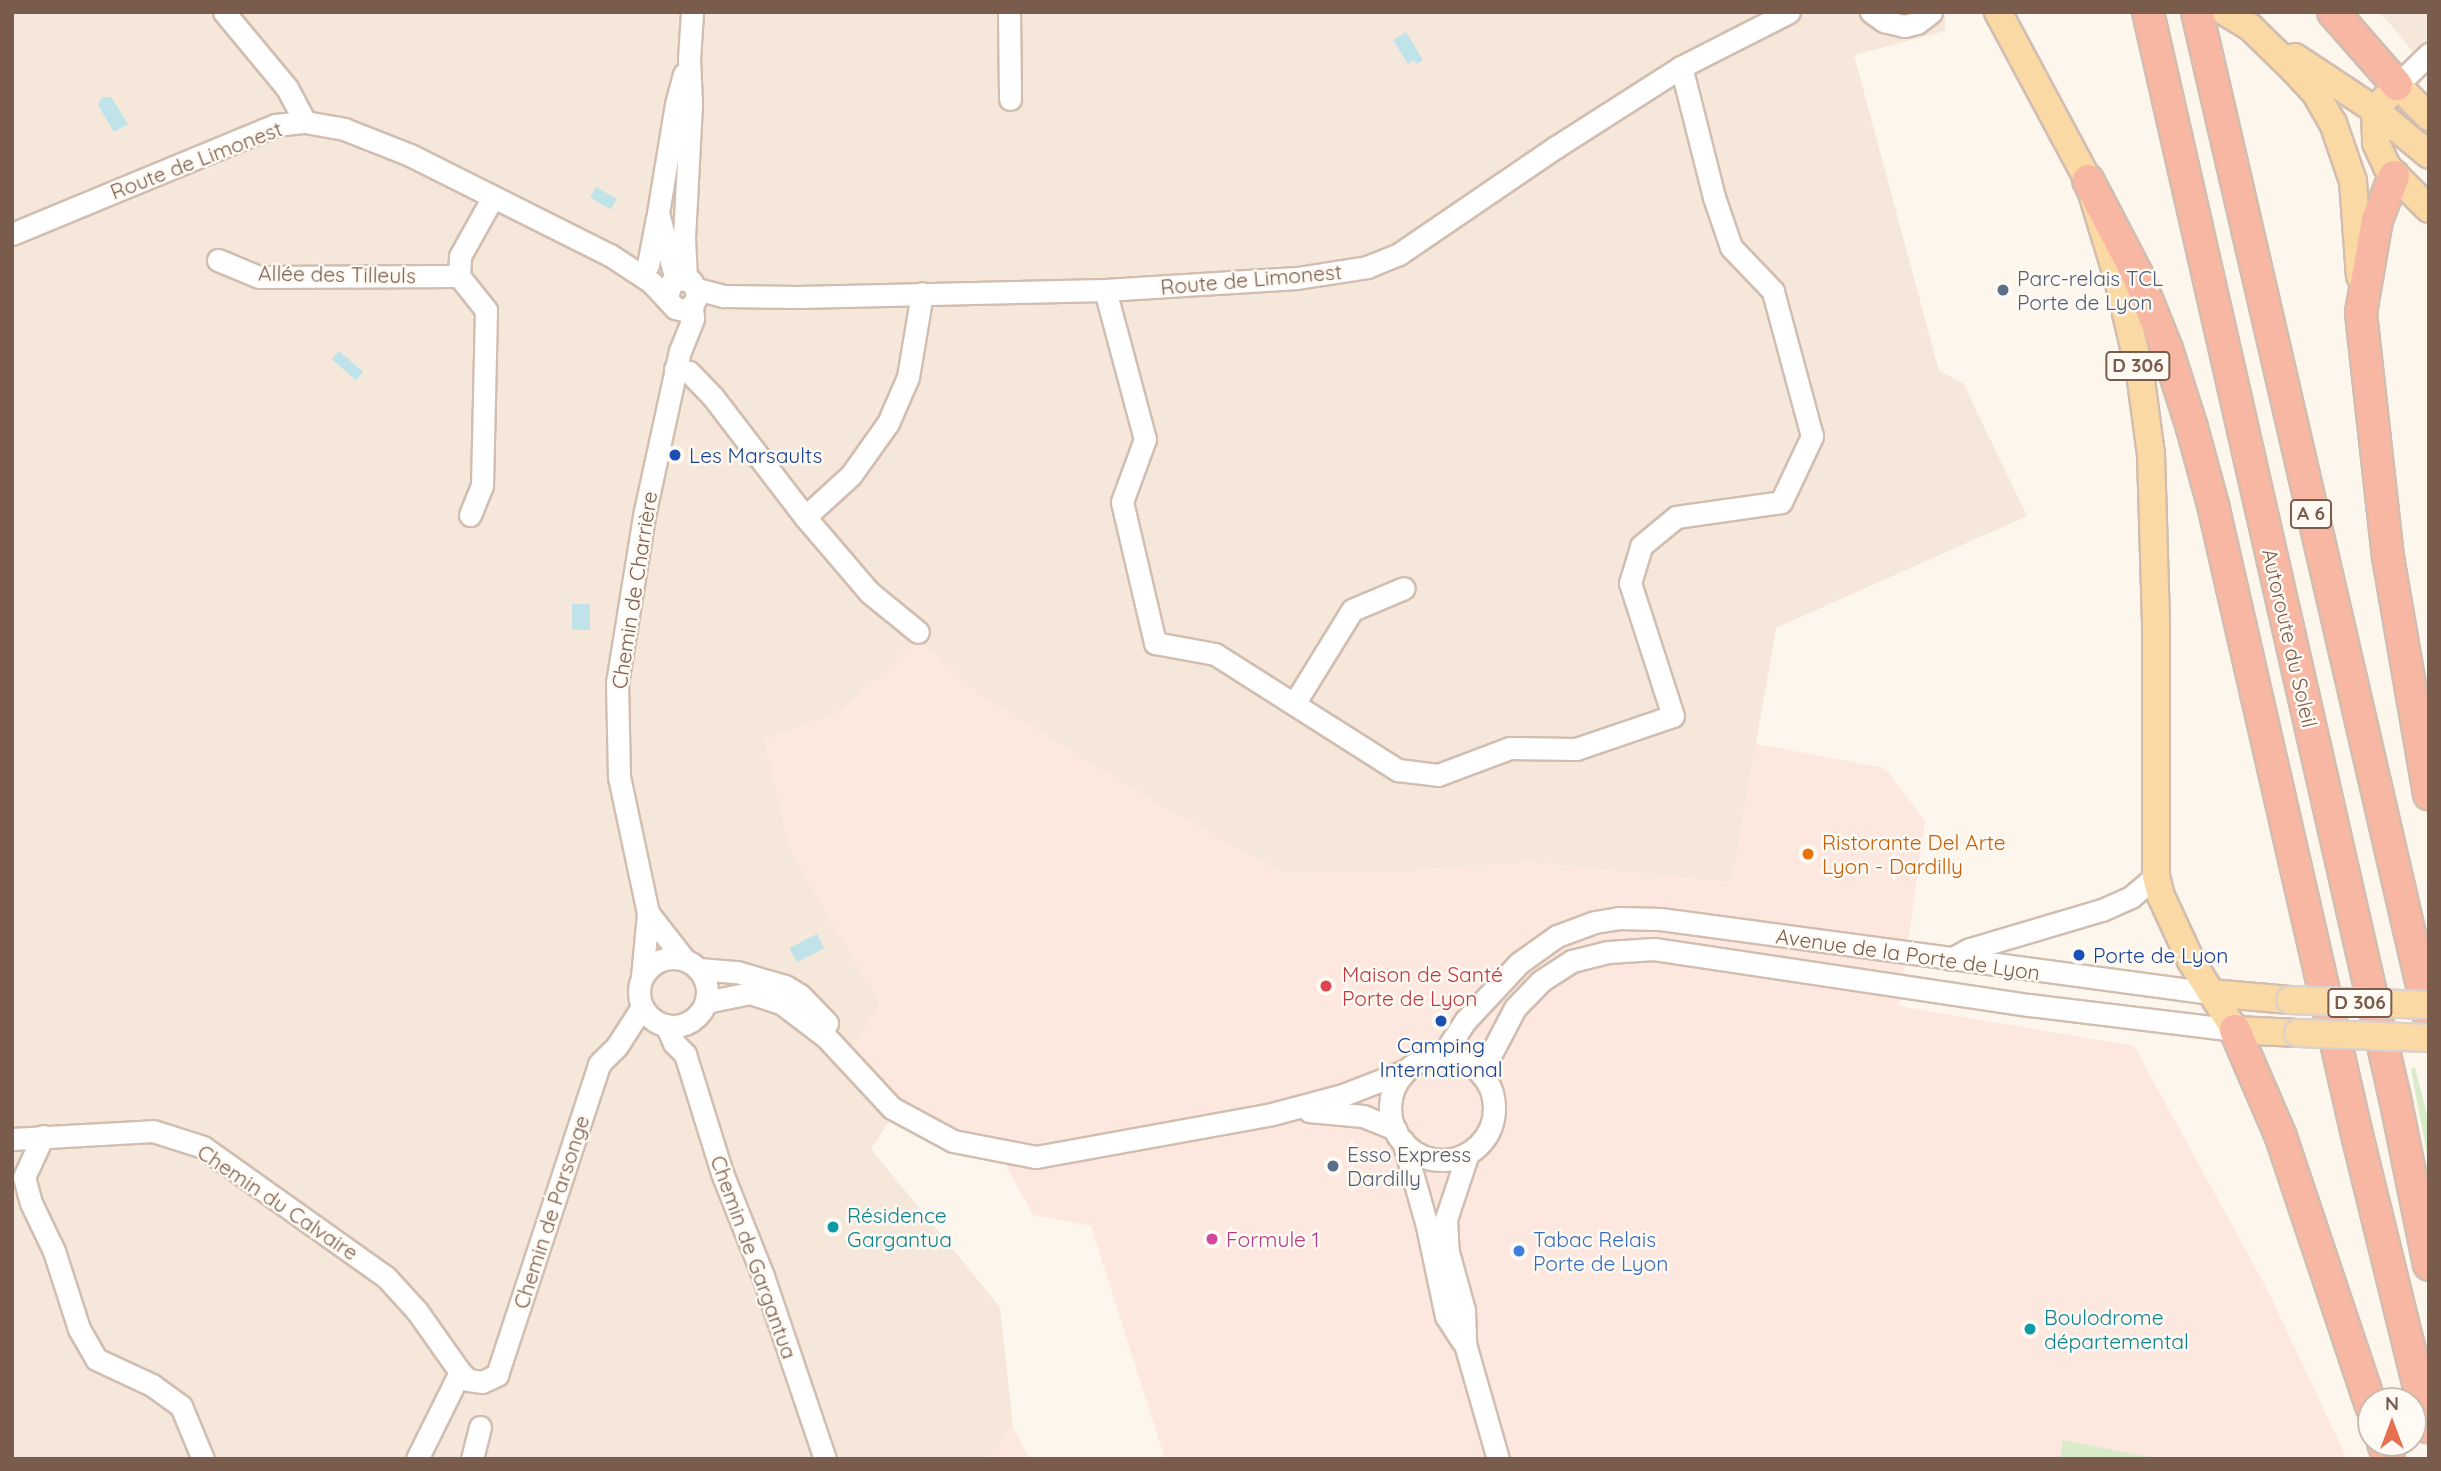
<!DOCTYPE html>
<meta charset="utf-8">
<style>
body{margin:0}
#map{position:relative;width:2441px;height:1471px;overflow:hidden;background:#fdf6ec;font-family:Quicksand,sans-serif}
div>[style]{position:absolute}
[style*='--x']{left:calc(var(--x)*1px);top:calc(var(--y)*1px);width:calc(var(--w)*1px);rotate:calc(var(--a)*1deg)}
.residential>*{inset:0;background:#f5e8da}
.commercial>*{inset:0;background:#fde8e0}
.green>*{inset:0;background:#d8ecc9}
.water>*{inset:0;background:#bfe3e8;transform-origin:0 0}
.roads{filter:drop-shadow(2px 0 #d1beb0) drop-shadow(-2px 0 #d1beb0) drop-shadow(0 2px #d1beb0) drop-shadow(0 -2px #d1beb0)}
.minor>*{height:21px;margin:-10.5px;padding:0 10.5px;transform-origin:10.5px;border-radius:10.5px;background:#fff}
.minor>.ring{margin:-10.5px;padding:0;box-sizing:content-box;background:none;border:21px solid #fff;border-radius:50%}
.major>*{height:26px;margin:-13px;padding:0 13px;transform-origin:13px;border-radius:13px;background:#fbd9a5}
.highway>*{height:30px;margin:-15px;padding:0 15px;transform-origin:15px;border-radius:15px;background:#f7b7a3}
.bridges{filter:drop-shadow(2px 0 #dad1cd) drop-shadow(-2px 0 #dad1cd) drop-shadow(0 2px #dad1cd) drop-shadow(0 -2px #dad1cd)}
.major-bridge>*{height:26px;margin:-13px;padding:0 13px;transform-origin:13px;border-radius:13px;background:#fbd9a5}
.dots>*{width:19px;height:19px;translate:-50% -50%;box-sizing:border-box;border:4px solid #fffaf3;border-radius:50%}
span{translate:-50% -50%;white-space:nowrap;text-align:center;line-height:1.15;-webkit-text-stroke:5px #fffaf3;paint-order:stroke}
.shield-label span{padding:2px 5px;background:#fffaf3;border:2px solid;border-radius:5px;-webkit-text-stroke-width:0}
.shield-label{font-size:19px;color:#7a5c4d;font-weight:700}
.street-label{font-size:21px;color:#7a5c4d}
.service-label{font-size:21px;color:#4e5e75}
.left{translate:0 -50%;text-align:left}
.transit-label{font-size:21px;color:#164399}
.food-label{font-size:21px;color:#c56008}
.health-label{font-size:21px;color:#be3a42}
.culture-label{font-size:21px;color:#0d838f}
.hotel-label{font-size:21px;color:#b23c85}
.shop-label{font-size:21px;color:#366cbe}
.frame{position:absolute;inset:0;border:14px solid #7a5c4d;pointer-events:none}
.north{position:absolute;left:2357px;top:1387px;width:70px;height:70px;box-sizing:border-box;background:#fffaf3;border:2px solid #cabbb1;border-radius:50%;rotate:0deg;font-size:19px;font-weight:700;line-height:28px;text-align:center;color:#7a5c4d}
.north::after{content:'';display:block;margin:auto;width:24px;height:32px;background:#e76f51;clip-path:polygon(50% 0,100% 100%,50% 72%,0 100%)}
</style>
<div id="map">
<div class="residential">
<i style="clip-path:polygon(12px 12px,1945px 12px,1945px 31px,1854px 55px,1939px 371px,1963px 383px,2027px 516px,1776px 628px,1732px 882px,1528px 862px,1411px 871px,1282px 873px,1159px 805px,980px 695px,919px 641px,841px 711px,765px 740px,790px 850px,880px 1003px,853px 1049px,903px 1100px,871px 1149px,1000px 1307px,1013px 1427px,987px 1459px,12px 1459px)"></i>
<i style="clip-path:polygon(2379px 12px,2429px 12px,2429px 72px,2397px 32px)"></i>
</div>
<div class="commercial">
<i style="clip-path:polygon(919px 641px,980px 695px,1159px 805px,1282px 873px,1411px 871px,1528px 862px,1732px 882px,1756px 744px,1880px 767px,1889px 773px,1925px 821px,1899px 1006px,2134px 1046px,2267px 1289px,2347px 1459px,1165px 1459px,1091px 1226px,1033px 1215px,994px 1143px,956px 1130px,903px 1100px,852px 1048px,880px 1003px,790px 850px,764px 740px,841px 711px)"></i>
<i style="clip-path:polygon(1013px 1427px,1029px 1459px,987px 1459px)"></i>
</div>
<div class="green">
<i style="clip-path:polygon(2415px 1068px,2429px 1122px,2429px 1165px,2411px 1069px)"></i>
<i style="clip-path:polygon(2063px 1440px,2149px 1457px,2060px 1459px)"></i>
</div>
<div class="water">
<i style="clip-path:polygon(1406px 32px,1423px 60px,1417px 64px,1414px 60px,1408px 64px,1393px 40px)"></i>
<i style="clip-path:polygon(102px 97px,111px 97px,128px 124px,114px 132px,98px 105px)"></i>
<i style="left:596px;top:187px;width:24px;height:12px;rotate:30deg"></i>
<i style="left:339px;top:351px;width:32px;height:11px;rotate:41deg"></i>
<i style="left:572px;top:604px;width:18px;height:26px"></i>
<i style="left:817px;top:934px;width:16px;height:31px;rotate:63deg"></i>
</div>
<div class="roads">
<div class="minor">
<i style="--x:224;--y:12;--w:99;--a:50.3"></i>
<i style="--x:287;--y:88;--w:38;--a:62"></i>
<i style="--x:1009;--y:12;--w:87;--a:89.3"></i>
<i style="--x:1871;--y:12;--w:16;--a:35"></i>
<i style="--x:1884;--y:21;--w:21;--a:14"></i>
<i style="--x:1904;--y:26;--w:13;--a:-13"></i>
<i style="--x:1917;--y:23;--w:18;--a:-38"></i>
<i style="--x:2397;--y:85;--w:45;--a:-44.1"></i>
<i style="--x:12;--y:234;--w:285;--a:-22.5"></i>
<i style="--x:275;--y:125;--w:30;--a:-6"></i>
<i style="--x:305;--y:122;--w:40;--a:10"></i>
<i style="--x:344;--y:129;--w:71;--a:21.5"></i>
<i style="--x:410;--y:155;--w:224;--a:26.6"></i>
<i style="--x:610;--y:255;--w:49;--a:33.4"></i>
<i style="--x:651;--y:282;--w:35;--a:47"></i>
<i style="--x:675;--y:308;--w:9;--a:13"></i>
<i style="--x:684;--y:310;--w:9;--a:-27"></i>
<i style="--x:692;--y:306;--w:13;--a:-63"></i>
<i style="--x:698;--y:294;--w:15;--a:-118"></i>
<i style="--x:691;--y:281;--w:10;--a:-169"></i>
<i style="--x:681;--y:279;--w:11;--a:158"></i>
<i style="--x:671;--y:283;--w:15;--a:106"></i>
<i style="--x:218;--y:260;--w:44;--a:22.5"></i>
<i style="--x:259;--y:277;--w:200;--a:-0.3"></i>
<i style="--x:648;--y:265;--w:48;--a:-79.2"></i>
<i style="--x:686;--y:279;--w:41;--a:-92.8"></i>
<i style="--x:684;--y:238;--w:134;--a:-87"></i>
<i style="--x:691;--y:104;--w:45;--a:-92.5"></i>
<i style="--x:689;--y:59;--w:47;--a:-86.3"></i>
<i style="--x:676;--y:280;--w:69;--a:-105"></i>
<i style="--x:658;--y:213;--w:110;--a:-80.6"></i>
<i style="--x:676;--y:104;--w:31;--a:-75"></i>
<i style="--x:697;--y:289;--w:28;--a:15"></i>
<i style="--x:724;--y:296;--w:74;--a:0.8"></i>
<i style="--x:798;--y:297;--w:307;--a:-1.3"></i>
<i style="--x:1105;--y:290;--w:192;--a:-3.6"></i>
<i style="--x:1297;--y:278;--w:71;--a:-8.9"></i>
<i style="--x:1367;--y:267;--w:35;--a:-22"></i>
<i style="--x:1399;--y:254;--w:190;--a:-34.3"></i>
<i style="--x:1556;--y:147;--w:148;--a:-32.6"></i>
<i style="--x:1681;--y:67;--w:121;--a:-27"></i>
<i style="--x:1105;--y:290;--w:154;--a:75"></i>
<i style="--x:1145;--y:439;--w:67;--a:110.1"></i>
<i style="--x:1122;--y:502;--w:145;--a:76.8"></i>
<i style="--x:1155;--y:643;--w:61;--a:10.4"></i>
<i style="--x:1215;--y:654;--w:217;--a:32.4"></i>
<i style="--x:1398;--y:770;--w:40;--a:7.1"></i>
<i style="--x:1438;--y:775;--w:77;--a:-20.6"></i>
<i style="--x:1510;--y:748;--w:66;--a:0.9"></i>
<i style="--x:1576;--y:749;--w:102;--a:-18.8"></i>
<i style="--x:1673;--y:716;--w:140;--a:-107.9"></i>
<i style="--x:1630;--y:583;--w:39;--a:-73"></i>
<i style="--x:1641;--y:546;--w:45;--a:-39.6"></i>
<i style="--x:1676;--y:517;--w:106;--a:-8.1"></i>
<i style="--x:1781;--y:502;--w:73;--a:-64.8"></i>
<i style="--x:1812;--y:436;--w:150;--a:-105.1"></i>
<i style="--x:1773;--y:291;--w:61;--a:-133.7"></i>
<i style="--x:1731;--y:247;--w:53;--a:-108.8"></i>
<i style="--x:1714;--y:197;--w:134;--a:-104.2"></i>
<i style="--x:675;--y:369;--w:14;--a:12"></i>
<i style="--x:689;--y:372;--w:35;--a:46"></i>
<i style="--x:713;--y:397;--w:151;--a:52.5"></i>
<i style="--x:805;--y:517;--w:99;--a:49.5"></i>
<i style="--x:869;--y:592;--w:63;--a:39.2"></i>
<i style="--x:470;--y:515;--w:31;--a:-68"></i>
<i style="--x:482;--y:486;--w:176;--a:-88.7"></i>
<i style="--x:486;--y:310;--w:43;--a:-128.5"></i>
<i style="--x:459;--y:276;--w:20;--a:-87"></i>
<i style="--x:460;--y:256;--w:68;--a:-60.8"></i>
<i style="--x:805;--y:517;--w:62;--a:-42.4"></i>
<i style="--x:851;--y:475;--w:64;--a:-54.6"></i>
<i style="--x:888;--y:423;--w:50;--a:-66.5"></i>
<i style="--x:908;--y:377;--w:85;--a:-80.5"></i>
<i style="--x:1294;--y:704;--w:110;--a:-58.3"></i>
<i style="--x:1352;--y:610;--w:56;--a:-22.9"></i>
<i style="--x:648;--y:913;--w:58;--a:52"></i>
<i class="ring" style="left:639px;top:958px;width:47px;height:47px"></i>
<i style="--x:1951;--y:959;--w:21;--a:-28"></i>
<i style="--x:1970;--y:949;--w:138;--a:-16.5"></i>
<i style="--x:2102;--y:910;--w:32;--a:-24"></i>
<i style="--x:2131;--y:897;--w:33;--a:-40"></i>
<i style="--x:699;--y:969;--w:38;--a:5"></i>
<i style="--x:737;--y:972;--w:50;--a:16.3"></i>
<i style="--x:785;--y:986;--w:17;--a:31"></i>
<i style="--x:800;--y:995;--w:39;--a:46"></i>
<i style="--x:642;--y:977;--w:64;--a:-84.6"></i>
<i style="--x:648;--y:913;--w:139;--a:-102"></i>
<i style="--x:619;--y:777;--w:94;--a:-91.2"></i>
<i style="--x:617;--y:683;--w:174;--a:-80.8"></i>
<i style="--x:645;--y:511;--w:164;--a:-77.7"></i>
<i style="--x:680;--y:351;--w:35;--a:-68"></i>
<i style="--x:693;--y:318;--w:12;--a:-95"></i>
<i style="--x:706;--y:1002;--w:45;--a:-11.6"></i>
<i style="--x:750;--y:993;--w:33;--a:18"></i>
<i style="--x:781;--y:1003;--w:56;--a:37.1"></i>
<i style="--x:826;--y:1037;--w:97;--a:47.1"></i>
<i style="--x:892;--y:1108;--w:69;--a:28.4"></i>
<i style="--x:953;--y:1141;--w:85;--a:10.9"></i>
<i style="--x:1036;--y:1157;--w:240;--a:-10.3"></i>
<i style="--x:1272;--y:1114;--w:73;--a:-15"></i>
<i style="--x:1343;--y:1095;--w:66;--a:-21.2"></i>
<i style="--x:666;--y:1025;--w:20;--a:66"></i>
<i style="--x:674;--y:1043;--w:16;--a:45"></i>
<i style="--x:685;--y:1054;--w:125;--a:72.7"></i>
<i style="--x:722;--y:1173;--w:111;--a:68.3"></i>
<i style="--x:763;--y:1276;--w:193;--a:71.3"></i>
<i style="--x:1442;--y:1056;--w:42;--a:-56.7"></i>
<i style="--x:1465;--y:1021;--w:79;--a:-47"></i>
<i style="--x:1519;--y:963;--w:47;--a:-35.4"></i>
<i style="--x:1557;--y:936;--w:40;--a:-20.2"></i>
<i style="--x:1595;--y:922;--w:24;--a:-9"></i>
<i style="--x:1619;--y:918;--w:41;--a:1.4"></i>
<i style="--x:1660;--y:919;--w:556;--a:7.65"></i>
<i class="ring" style="left:1390px;top:1056px;width:83px;height:83px"></i>
<i style="--x:1481;--y:1073;--w:73;--a:-62.4"></i>
<i style="--x:1515;--y:1008;--w:37;--a:-46"></i>
<i style="--x:1541;--y:981;--w:37;--a:-33"></i>
<i style="--x:1572;--y:961;--w:37;--a:-14"></i>
<i style="--x:1608;--y:952;--w:46;--a:-3.7"></i>
<i style="--x:1654;--y:949;--w:379;--a:8.5"></i>
<i style="--x:2029;--y:1005;--w:208;--a:6.9"></i>
<i style="--x:1309;--y:1111;--w:54;--a:5.3"></i>
<i style="--x:1363;--y:1116;--w:35;--a:22"></i>
<i style="--x:43;--y:1136;--w:45;--a:114.9"></i>
<i style="--x:24;--y:1177;--w:27;--a:75"></i>
<i style="--x:31;--y:1203;--w:53;--a:64.4"></i>
<i style="--x:54;--y:1251;--w:82;--a:72.2"></i>
<i style="--x:79;--y:1329;--w:34;--a:60"></i>
<i style="--x:96;--y:1359;--w:62;--a:24.9"></i>
<i style="--x:152;--y:1385;--w:36;--a:36"></i>
<i style="--x:181;--y:1406;--w:57;--a:67.5"></i>
<i style="--x:12;--y:1139;--w:141;--a:-3.2"></i>
<i style="--x:153;--y:1131;--w:52;--a:17.7"></i>
<i style="--x:203;--y:1147;--w:224;--a:35.4"></i>
<i style="--x:386;--y:1277;--w:46;--a:47.6"></i>
<i style="--x:417;--y:1311;--w:75;--a:54.8"></i>
<i style="--x:460;--y:1372;--w:11;--a:45"></i>
<i style="--x:468;--y:1380;--w:14;--a:8"></i>
<i style="--x:482;--y:1382;--w:17;--a:-25"></i>
<i style="--x:497;--y:1375;--w:327;--a:-71.8"></i>
<i style="--x:599;--y:1064;--w:25;--a:-45"></i>
<i style="--x:617;--y:1046;--w:46;--a:-57.3"></i>
<i style="--x:1403;--y:1141;--w:88;--a:74.2"></i>
<i style="--x:1427;--y:1226;--w:92;--a:78.1"></i>
<i style="--x:1446;--y:1316;--w:31;--a:57"></i>
<i style="--x:1468;--y:1153;--w:70;--a:108.4"></i>
<i style="--x:1446;--y:1219;--w:33;--a:87"></i>
<i style="--x:1448;--y:1252;--w:60;--a:74.6"></i>
<i style="--x:1464;--y:1310;--w:34;--a:88"></i>
<i style="--x:1465;--y:1344;--w:120;--a:74"></i>
<i style="--x:417;--y:1459;--w:97;--a:-63.7"></i>
<i style="--x:472;--y:1459;--w:33;--a:-76"></i>
</div>
<div class="major">
<i style="--x:1998;--y:12;--w:191;--a:61.8"></i>
<i style="--x:2088;--y:180;--w:103;--a:73.1"></i>
<i style="--x:2118;--y:279;--w:97;--a:76.8"></i>
<i style="--x:2140;--y:373;--w:82;--a:82.3"></i>
<i style="--x:2151;--y:454;--w:170;--a:88.3"></i>
<i style="--x:2156;--y:624;--w:252;--a:90"></i>
<i style="--x:2156;--y:876;--w:21;--a:76"></i>
<i style="--x:2161;--y:896;--w:72;--a:65.2"></i>
<i style="--x:2191;--y:961;--w:82;--a:57.5"></i>
<i style="--x:2235;--y:1030;--w:63;--a:2.7"></i>
<i style="--x:2225;--y:12;--w:29;--a:31"></i>
<i style="--x:2250;--y:27;--w:62;--a:44.3"></i>
<i style="--x:2294;--y:70;--w:33;--a:47"></i>
<i style="--x:2316;--y:94;--w:34;--a:60"></i>
<i style="--x:2333;--y:123;--w:61;--a:71"></i>
<i style="--x:2353;--y:181;--w:95;--a:85.8"></i>
<i style="--x:2295;--y:57;--w:96;--a:33.5"></i>
<i style="--x:2375;--y:110;--w:70;--a:39.8"></i>
<i style="--x:2429;--y:117;--w:45;--a:-135"></i>
<i style="--x:2397;--y:85;--w:33;--a:131"></i>
<i style="--x:2375;--y:110;--w:33;--a:88"></i>
<i style="--x:2376;--y:143;--w:26;--a:65"></i>
<i style="--x:2387;--y:167;--w:59;--a:45"></i>
<i style="--x:2211;--y:993;--w:79;--a:5.1"></i>
</div>
<div class="highway">
<i style="--x:2148;--y:12;--w:1114;--a:77.19"></i>
<i style="--x:2395;--y:1098;--w:170;--a:78.5"></i>
<i style="--x:2197;--y:12;--w:1030;--a:76.99"></i>
<i style="--x:2333;--y:12;--w:97;--a:48.8"></i>
<i style="--x:2394;--y:176;--w:47;--a:111.1"></i>
<i style="--x:2377;--y:220;--w:94;--a:99.8"></i>
<i style="--x:2361;--y:313;--w:245;--a:83.7"></i>
<i style="--x:2388;--y:557;--w:241;--a:80.2"></i>
<i style="--x:2088;--y:180;--w:106;--a:62.5"></i>
<i style="--x:2137;--y:274;--w:81;--a:68.2"></i>
<i style="--x:2167;--y:349;--w:83;--a:72.4"></i>
<i style="--x:2192;--y:428;--w:80;--a:74.7"></i>
<i style="--x:2213;--y:505;--w:650;--a:77.12"></i>
<i style="--x:2358;--y:1139;--w:297;--a:76.2"></i>
<i style="--x:2235;--y:1030;--w:116;--a:66.7"></i>
<i style="--x:2281;--y:1137;--w:284;--a:71.5"></i>
<i style="--x:2383;--y:1443;--w:17;--a:69"></i>
</div>
</div>
<div class="bridges">
<div class="major-bridge">
<i style="--x:2290;--y:1000;--w:139;--a:2.1"></i>
<i style="--x:2298;--y:1033;--w:131;--a:2.2"></i>
</div>
</div>
<div class="dots">
<i style="left:2003px;top:290px;background:#5c6f8a"></i>
<i style="left:675px;top:455px;background:#1a4fb4"></i>
<i style="left:1808px;top:854px;background:#e8710a"></i>
<i style="left:2079px;top:955px;background:#1a4fb4"></i>
<i style="left:1326px;top:986px;background:#e0444e"></i>
<i style="left:1441px;top:1021px;background:#1a4fb4"></i>
<i style="left:1333px;top:1166px;background:#5c6f8a"></i>
<i style="left:833px;top:1227px;background:#0f9aa8"></i>
<i style="left:1212px;top:1239px;background:#d1479c"></i>
<i style="left:1519px;top:1251px;background:#3f7fe0"></i>
<i style="left:2030px;top:1329px;background:#0f9aa8"></i>
</div>
<div class="shield-label">
<span style="left:2138px;top:366px">D 306</span>
<span style="left:2311px;top:514px">A 6</span>
<span style="left:2360px;top:1003px">D 306</span>
</div>
<div class="street-label">
<span style="left:196px;top:160px;rotate:-21deg">Route de Limonest</span>
<span style="left:337px;top:274px;rotate:1deg">Allée des Tilleuls</span>
<span style="left:1251px;top:279px;rotate:-5deg">Route de Limonest</span>
<span style="left:634px;top:590px;rotate:-81deg">Chemin de Charrière</span>
<span style="left:2290px;top:638px;rotate:77deg">Autoroute du Soleil</span>
<span style="left:1908px;top:954px;rotate:8deg">Avenue de la Porte de Lyon</span>
<span style="left:278px;top:1202px;rotate:34deg">Chemin du Calvaire</span>
<span style="left:551px;top:1212px;rotate:-72deg">Chemin de Parsonge</span>
<span style="left:754px;top:1257px;rotate:70deg">Chemin de Gargantua</span>
</div>
<div class="service-label">
<span class="left" style="left:2017px;top:290px">Parc-relais TCL<br>Porte de Lyon</span>
<span class="left" style="left:1347px;top:1166px">Esso Express<br>Dardilly</span>
</div>
<div class="transit-label">
<span class="left" style="left:689px;top:455px">Les Marsaults</span>
<span class="left" style="left:2093px;top:955px">Porte de Lyon</span>
<span style="left:1441px;top:1057px">Camping<br>International</span>
</div>
<div class="food-label">
<span class="left" style="left:1822px;top:854px">Ristorante Del Arte<br>Lyon - Dardilly</span>
</div>
<div class="health-label">
<span class="left" style="left:1342px;top:986px">Maison de Santé<br>Porte de Lyon</span>
</div>
<div class="culture-label">
<span class="left" style="left:847px;top:1227px">Résidence<br>Gargantua</span>
<span class="left" style="left:2044px;top:1329px">Boulodrome<br>départemental</span>
</div>
<div class="hotel-label">
<span class="left" style="left:1226px;top:1239px">Formule 1</span>
</div>
<div class="shop-label">
<span class="left" style="left:1533px;top:1251px">Tabac Relais<br>Porte de Lyon</span>
</div>
<div class="frame"></div>
<div class="north">N</div>
</div>
